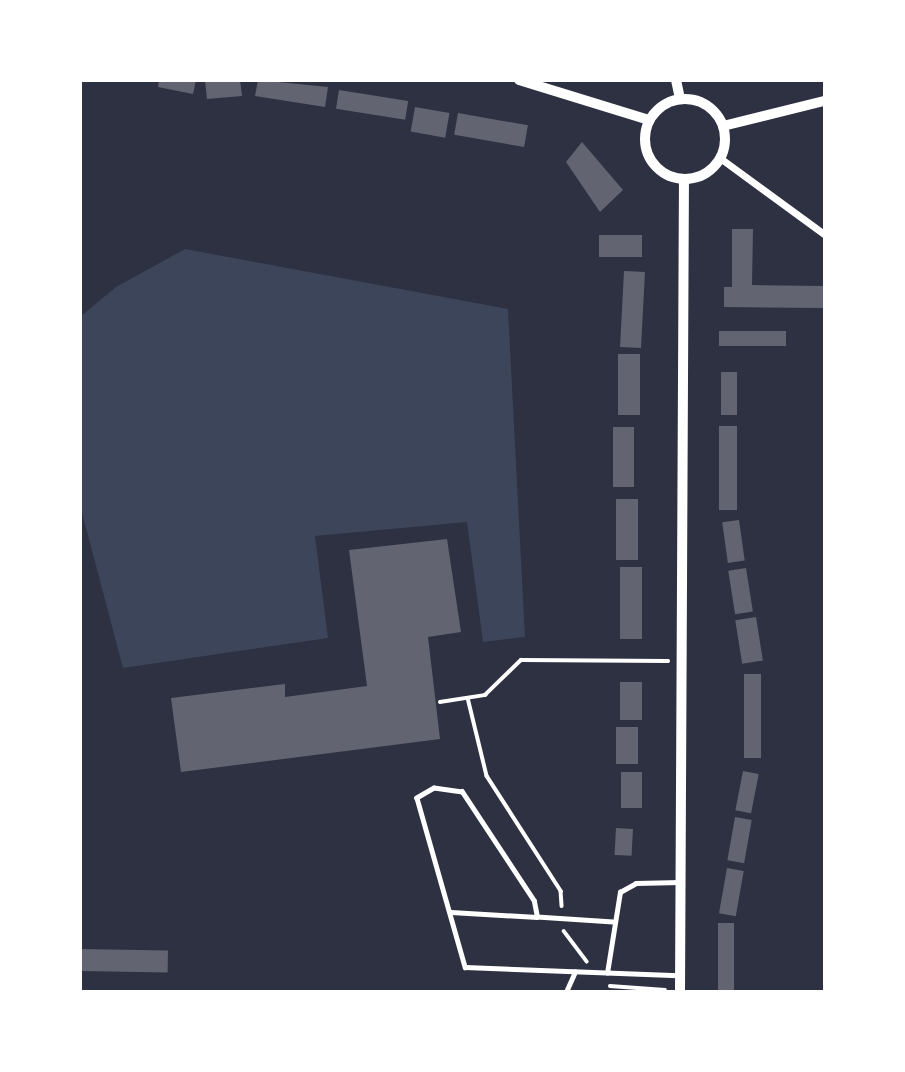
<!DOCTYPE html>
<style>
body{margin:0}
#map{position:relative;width:905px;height:1072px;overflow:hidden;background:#2d3142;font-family:Literata,serif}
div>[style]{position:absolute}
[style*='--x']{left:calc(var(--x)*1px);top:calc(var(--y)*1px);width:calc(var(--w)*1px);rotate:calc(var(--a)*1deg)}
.green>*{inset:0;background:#3c4559}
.building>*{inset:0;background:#626471;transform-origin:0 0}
.path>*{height:3.5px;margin:-1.75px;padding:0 1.75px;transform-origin:1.75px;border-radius:1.75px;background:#fff}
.service>*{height:4.5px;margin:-2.25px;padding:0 2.25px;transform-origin:2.25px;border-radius:2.25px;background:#fff}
.minor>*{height:7px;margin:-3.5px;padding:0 3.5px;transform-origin:3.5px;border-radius:3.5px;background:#fff}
.tertiary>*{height:10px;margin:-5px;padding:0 5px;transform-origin:5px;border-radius:5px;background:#fff}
.tertiary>.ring{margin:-5px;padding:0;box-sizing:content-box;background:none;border:10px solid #fff;border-radius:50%}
span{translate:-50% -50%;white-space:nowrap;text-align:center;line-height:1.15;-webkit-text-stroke:7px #fff;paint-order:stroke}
.frame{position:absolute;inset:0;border:82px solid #fff;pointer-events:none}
</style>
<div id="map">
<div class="green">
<i style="clip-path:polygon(185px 249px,508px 309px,525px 637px,483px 642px,467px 522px,315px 536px,328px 638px,123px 668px,81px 509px,81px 316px,116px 287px)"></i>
</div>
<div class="building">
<i style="clip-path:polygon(159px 80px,196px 80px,193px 94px,158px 87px)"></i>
<i style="clip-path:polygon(205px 80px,240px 80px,242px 96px,207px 99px)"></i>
<i style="clip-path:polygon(258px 80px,328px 87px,325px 107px,255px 96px)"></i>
<i style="left:339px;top:90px;width:70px;height:19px;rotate:9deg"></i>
<i style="left:415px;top:107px;width:35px;height:25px;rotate:10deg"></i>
<i style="left:458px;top:113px;width:71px;height:22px;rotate:10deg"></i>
<i style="clip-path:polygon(582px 142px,623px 190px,600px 212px,566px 162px)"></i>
<i style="clip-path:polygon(732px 229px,753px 229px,752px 285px,824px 286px,824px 308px,724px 307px,724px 287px,732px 287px)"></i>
<i style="left:599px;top:235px;width:43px;height:22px"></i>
<i style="left:624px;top:271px;width:21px;height:76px;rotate:3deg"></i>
<i style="left:719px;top:331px;width:67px;height:15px"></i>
<i style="left:618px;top:354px;width:22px;height:61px"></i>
<i style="left:721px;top:372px;width:16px;height:43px"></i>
<i style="left:719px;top:426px;width:18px;height:84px"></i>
<i style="left:613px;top:427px;width:21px;height:60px"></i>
<i style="left:616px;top:499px;width:22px;height:61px"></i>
<i style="left:739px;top:520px;width:41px;height:17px;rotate:82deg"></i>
<i style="clip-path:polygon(447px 539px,461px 632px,428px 637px,440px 739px,181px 772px,171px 698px,285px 684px,285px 697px,367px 686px,349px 550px)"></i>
<i style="left:620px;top:567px;width:22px;height:72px"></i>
<i style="left:746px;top:568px;width:44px;height:18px;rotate:81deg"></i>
<i style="left:756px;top:617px;width:44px;height:21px;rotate:81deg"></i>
<i style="left:744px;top:674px;width:17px;height:84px"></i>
<i style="left:620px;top:682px;width:22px;height:38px"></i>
<i style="left:616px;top:727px;width:22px;height:37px"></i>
<i style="left:743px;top:771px;width:16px;height:40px;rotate:11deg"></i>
<i style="left:621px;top:772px;width:21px;height:36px"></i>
<i style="left:735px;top:817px;width:17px;height:44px;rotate:10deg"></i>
<i style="left:616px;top:828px;width:17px;height:27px;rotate:3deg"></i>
<i style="left:727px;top:868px;width:17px;height:46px;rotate:10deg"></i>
<i style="left:718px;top:923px;width:16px;height:68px"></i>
<i style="left:80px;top:949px;width:88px;height:22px;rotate:1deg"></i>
</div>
<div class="path">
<i style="--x:468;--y:698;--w:80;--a:76.3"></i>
<i style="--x:487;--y:776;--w:137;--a:57.2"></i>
<i style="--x:561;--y:891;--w:15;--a:86"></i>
<i style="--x:440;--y:702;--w:46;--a:-8.8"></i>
<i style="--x:485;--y:695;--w:50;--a:-44.2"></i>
<i style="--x:521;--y:660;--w:147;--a:0.4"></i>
<i style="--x:564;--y:931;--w:38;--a:53"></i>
<i style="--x:610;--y:986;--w:55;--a:4.2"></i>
</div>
<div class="service">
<i style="--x:451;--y:912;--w:86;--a:3.3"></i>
<i style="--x:613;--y:922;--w:76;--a:-176.2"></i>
<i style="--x:537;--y:917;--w:16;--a:-101"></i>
<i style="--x:534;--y:901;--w:131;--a:-123.4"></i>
<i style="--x:462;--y:792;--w:28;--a:-172"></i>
<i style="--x:434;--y:788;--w:20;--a:150"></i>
<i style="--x:417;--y:798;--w:176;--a:74.1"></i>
<i style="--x:465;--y:967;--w:213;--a:2.2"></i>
<i style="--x:607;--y:973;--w:82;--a:-80.9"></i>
<i style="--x:620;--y:892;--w:18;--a:-29"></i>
<i style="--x:636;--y:883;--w:44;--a:-1.3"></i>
<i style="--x:566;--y:992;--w:22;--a:-66"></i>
</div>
<div class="minor">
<i style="--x:720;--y:158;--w:129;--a:36.2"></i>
</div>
<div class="tertiary">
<i style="--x:519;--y:80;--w:136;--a:17.1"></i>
<i style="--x:676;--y:80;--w:19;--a:78"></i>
<i class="ring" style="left:645px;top:99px;width:70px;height:70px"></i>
<i style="--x:723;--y:126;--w:104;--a:-13.9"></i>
<i style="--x:680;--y:992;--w:813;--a:-89.72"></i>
</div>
<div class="frame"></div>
</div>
